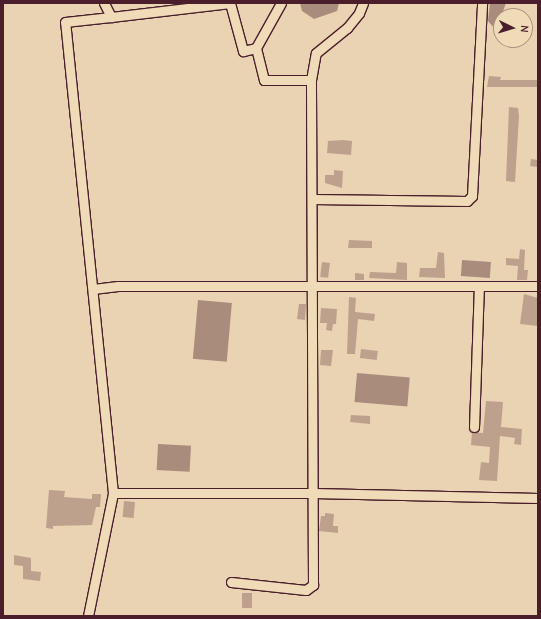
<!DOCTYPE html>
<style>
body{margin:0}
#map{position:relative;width:541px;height:619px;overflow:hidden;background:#e9d3b3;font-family:"Comic Neue",sans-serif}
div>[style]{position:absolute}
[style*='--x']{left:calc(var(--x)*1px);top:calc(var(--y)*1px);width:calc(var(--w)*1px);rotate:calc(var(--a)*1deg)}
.water>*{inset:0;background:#aa8c7d;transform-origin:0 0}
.building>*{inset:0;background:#bda18d;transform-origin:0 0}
.roads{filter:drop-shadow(1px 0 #4a1f2b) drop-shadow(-1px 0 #4a1f2b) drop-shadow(0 1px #4a1f2b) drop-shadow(0 -1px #4a1f2b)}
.minor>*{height:9px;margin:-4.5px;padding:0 4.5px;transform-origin:4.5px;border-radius:4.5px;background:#f0dbb9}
span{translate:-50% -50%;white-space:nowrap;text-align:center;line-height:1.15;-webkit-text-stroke:3.5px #f0dbb9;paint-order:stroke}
.frame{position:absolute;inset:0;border:4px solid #4a1f2b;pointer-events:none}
.north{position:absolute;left:493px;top:8px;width:40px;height:40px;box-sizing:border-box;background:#f0dbb9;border:1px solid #ae9080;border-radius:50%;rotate:95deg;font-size:11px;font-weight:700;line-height:16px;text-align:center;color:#4a1f2b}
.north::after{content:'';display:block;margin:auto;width:14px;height:18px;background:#4a1f2b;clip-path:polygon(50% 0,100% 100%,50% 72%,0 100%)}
</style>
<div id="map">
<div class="water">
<i style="clip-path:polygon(300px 3px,339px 3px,337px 11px,314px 19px,302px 11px)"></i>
<i style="clip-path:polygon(490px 3px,506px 3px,497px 28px,494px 28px,488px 21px)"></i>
<i style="left:462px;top:260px;width:29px;height:16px;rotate:4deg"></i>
<i style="left:198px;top:300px;width:34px;height:59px;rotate:5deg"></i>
<i style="left:357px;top:373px;width:53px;height:29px;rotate:5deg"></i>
<i style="left:158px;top:444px;width:33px;height:26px;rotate:3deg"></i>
</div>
<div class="building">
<i style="clip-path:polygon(489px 76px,501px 77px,500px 80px,538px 80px,538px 87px,487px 87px)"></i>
<i style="clip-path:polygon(509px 107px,518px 108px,519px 116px,515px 182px,506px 181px)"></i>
<i style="clip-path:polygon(343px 140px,352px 141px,351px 155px,327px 153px,328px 141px)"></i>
<i style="clip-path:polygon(531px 159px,538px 160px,538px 167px,530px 166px)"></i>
<i style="clip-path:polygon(334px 170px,343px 171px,342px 188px,325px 183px,325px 175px,334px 175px)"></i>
<i style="clip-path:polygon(349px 240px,372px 241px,372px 248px,348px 248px)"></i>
<i style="clip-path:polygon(520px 249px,525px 250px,524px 270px,528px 270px,527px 280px,517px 280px,518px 266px,506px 265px,506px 258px,519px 259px)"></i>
<i style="clip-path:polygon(438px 252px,444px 253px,445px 278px,419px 277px,420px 268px,436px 268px)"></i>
<i style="left:322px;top:262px;width:8px;height:15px;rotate:7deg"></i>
<i style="clip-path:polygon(397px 262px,407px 263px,407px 280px,369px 278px,370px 272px,396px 273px)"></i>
<i style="clip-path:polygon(355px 273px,364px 274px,364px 280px,355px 280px)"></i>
<i style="clip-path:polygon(524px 294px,538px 298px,538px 326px,520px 324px)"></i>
<i style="clip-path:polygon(349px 297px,356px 298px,355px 312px,375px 314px,374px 321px,358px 319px,355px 354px,347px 354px)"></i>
<i style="clip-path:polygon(299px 304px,306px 304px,305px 320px,297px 319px)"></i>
<i style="clip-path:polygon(321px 308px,337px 309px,336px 324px,333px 324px,332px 331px,326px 330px,327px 323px,320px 323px)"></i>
<i style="left:361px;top:349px;width:17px;height:9px;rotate:7deg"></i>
<i style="clip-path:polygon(321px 350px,333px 350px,331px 366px,320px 365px)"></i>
<i style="clip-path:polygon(486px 401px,503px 402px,501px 427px,522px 429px,521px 445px,514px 444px,515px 438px,500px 436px,497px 481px,479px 480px,481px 462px,489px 463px,490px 447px,471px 445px,472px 432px,483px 433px)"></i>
<i style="clip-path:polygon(351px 415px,370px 416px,370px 424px,350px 422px)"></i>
<i style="clip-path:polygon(49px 490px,65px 491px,64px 497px,92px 499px,92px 494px,101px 494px,100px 507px,96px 507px,92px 525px,53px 526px,53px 529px,46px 528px)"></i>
<i style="left:124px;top:501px;width:11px;height:16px;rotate:5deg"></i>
<i style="clip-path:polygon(325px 513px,334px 514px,333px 526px,338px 526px,338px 533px,319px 531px,321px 516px,325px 516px)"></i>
<i style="clip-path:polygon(14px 555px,31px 558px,31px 571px,41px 572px,40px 581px,23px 579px,23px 566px,14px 565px)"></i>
<i style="left:242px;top:593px;width:10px;height:15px"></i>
</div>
<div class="roads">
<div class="minor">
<i style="--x:104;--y:3;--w:16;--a:63"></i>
<i style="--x:111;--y:17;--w:120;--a:-6.7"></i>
<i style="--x:230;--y:3;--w:50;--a:74.8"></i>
<i style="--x:243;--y:51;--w:13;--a:-13"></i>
<i style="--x:281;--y:3;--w:51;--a:119.1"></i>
<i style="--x:256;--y:48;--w:33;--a:76"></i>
<i style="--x:264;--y:80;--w:47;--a:0"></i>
<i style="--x:312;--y:199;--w:155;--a:0.7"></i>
<i style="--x:467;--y:201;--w:7;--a:-45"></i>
<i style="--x:472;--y:196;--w:193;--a:-87"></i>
<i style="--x:93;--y:289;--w:25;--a:-7"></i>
<i style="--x:118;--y:286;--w:420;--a:0"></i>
<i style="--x:474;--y:427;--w:141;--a:-88"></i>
<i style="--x:113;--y:493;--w:200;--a:0"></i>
<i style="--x:313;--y:493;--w:225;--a:1.3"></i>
<i style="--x:231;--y:582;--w:75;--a:6.1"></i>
<i style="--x:306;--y:590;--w:9;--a:-36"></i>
<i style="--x:313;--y:585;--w:505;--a:-90.23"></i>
<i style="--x:311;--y:80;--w:27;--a:-80"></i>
<i style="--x:316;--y:53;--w:40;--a:-39"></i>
<i style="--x:347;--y:28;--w:19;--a:-51"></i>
<i style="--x:359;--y:13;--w:11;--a:-68"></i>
<i style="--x:88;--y:616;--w:126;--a:-78.5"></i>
<i style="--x:113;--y:493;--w:473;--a:-95.8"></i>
<i style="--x:65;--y:22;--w:46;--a:-6.2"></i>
</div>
</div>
<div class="frame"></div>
<div class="north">N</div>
</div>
